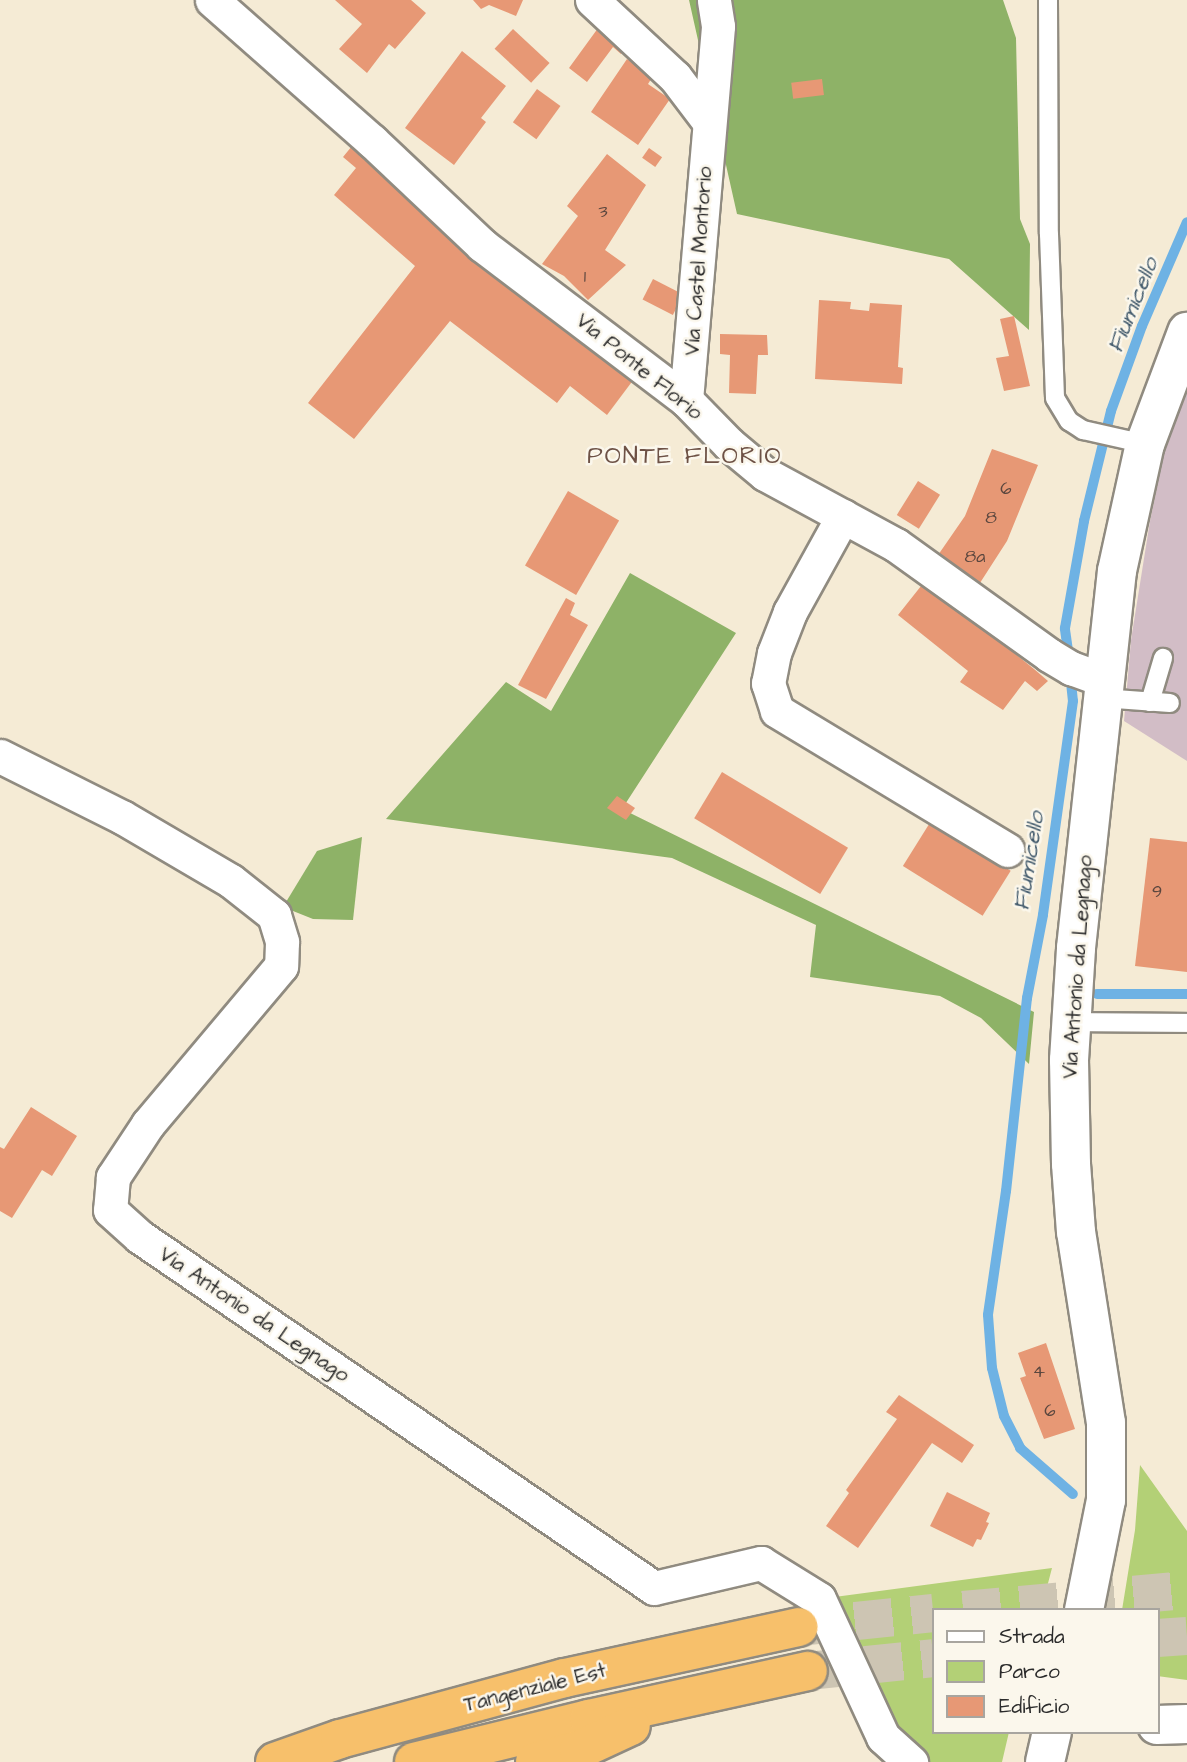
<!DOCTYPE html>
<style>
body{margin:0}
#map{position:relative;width:1187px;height:1762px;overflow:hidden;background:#f5ebd5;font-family:"Architects Daughter",sans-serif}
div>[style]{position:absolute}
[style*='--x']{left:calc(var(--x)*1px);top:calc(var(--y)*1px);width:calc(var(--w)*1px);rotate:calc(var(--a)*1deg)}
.industrial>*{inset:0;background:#d2bdc6}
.green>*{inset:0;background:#b3d076}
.forest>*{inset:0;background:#8eb267}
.stream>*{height:10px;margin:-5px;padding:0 5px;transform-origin:5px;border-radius:5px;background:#6eb2e4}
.building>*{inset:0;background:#e79875;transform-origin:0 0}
.trunk-tunnel>*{height:38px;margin-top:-19px;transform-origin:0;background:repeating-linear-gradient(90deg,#cdc5b3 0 38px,transparent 0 57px)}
.roads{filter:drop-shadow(2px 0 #908b80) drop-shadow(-2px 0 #908b80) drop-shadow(0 2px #908b80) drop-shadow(0 -2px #908b80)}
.service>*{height:18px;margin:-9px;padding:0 9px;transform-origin:9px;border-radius:9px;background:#fff}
.minor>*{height:33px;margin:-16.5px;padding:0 16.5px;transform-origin:16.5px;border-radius:16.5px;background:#fff}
.tertiary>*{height:38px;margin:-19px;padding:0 19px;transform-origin:19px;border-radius:19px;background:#fff}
.trunk>*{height:38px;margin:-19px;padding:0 19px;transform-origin:19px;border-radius:19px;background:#f7c06b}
span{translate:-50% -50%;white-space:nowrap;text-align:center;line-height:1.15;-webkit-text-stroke:5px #fbf7ec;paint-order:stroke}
.number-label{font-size:18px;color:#5a463e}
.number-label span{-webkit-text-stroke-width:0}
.street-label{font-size:21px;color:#2b2b2b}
.water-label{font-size:23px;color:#425a6c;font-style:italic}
.quarter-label{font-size:24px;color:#6d5145;letter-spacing:2px}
.legend{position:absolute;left:932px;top:1608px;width:228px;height:126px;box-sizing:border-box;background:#fbf7ec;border:2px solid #a8a59f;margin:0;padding:9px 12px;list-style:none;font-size:21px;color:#2b2b2b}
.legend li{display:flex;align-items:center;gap:14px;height:35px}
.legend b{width:35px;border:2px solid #a8a59f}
</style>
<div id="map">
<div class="industrial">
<i style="clip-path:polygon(1187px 380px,1187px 761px,1124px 721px,1131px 640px,1150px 521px,1165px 449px)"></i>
</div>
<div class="green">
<i style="clip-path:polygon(1140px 1465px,1187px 1531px,1187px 1680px,1157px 1676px,1157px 1610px,1122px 1610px,1135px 1530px)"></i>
<i style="clip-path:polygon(1052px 1568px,1041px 1610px,933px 1610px,933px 1732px,1009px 1732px,1002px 1762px,928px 1762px,896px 1733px,827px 1598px)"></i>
</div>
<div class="forest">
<i style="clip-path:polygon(689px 0,1003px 0,1016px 38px,1020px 219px,1030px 244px,1029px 330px,949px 259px,737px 214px)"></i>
<i style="clip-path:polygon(630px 573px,736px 633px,622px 809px,1034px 1012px,1029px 1064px,981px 1018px,940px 996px,810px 977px,816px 925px,672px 858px,386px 819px,506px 682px,551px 711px)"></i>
<i style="clip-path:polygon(362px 837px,353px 920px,313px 919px,283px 907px,317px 851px)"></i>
</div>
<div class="stream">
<i style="--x:1069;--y:658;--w:30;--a:-98"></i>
<i style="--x:1065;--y:628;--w:109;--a:-79.9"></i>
<i style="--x:1084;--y:521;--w:113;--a:-76.2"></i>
<i style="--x:1111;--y:411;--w:90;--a:-70"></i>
<i style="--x:1142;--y:326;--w:113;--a:-66.6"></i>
<i style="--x:1070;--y:673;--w:28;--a:84"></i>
<i style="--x:1073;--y:701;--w:216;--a:98"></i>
<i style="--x:1043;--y:915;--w:85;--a:100.9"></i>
<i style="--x:1027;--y:998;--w:194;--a:96.2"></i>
<i style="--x:1006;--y:1191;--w:125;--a:98.3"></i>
<i style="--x:988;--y:1315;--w:53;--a:85.7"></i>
<i style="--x:992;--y:1368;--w:49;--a:76"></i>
<i style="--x:1004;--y:1416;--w:36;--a:63"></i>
<i style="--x:1020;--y:1448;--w:70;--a:41"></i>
<i style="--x:1097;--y:994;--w:90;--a:0"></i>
</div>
<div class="building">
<i style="clip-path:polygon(335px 0,411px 0,426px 13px,395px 49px,389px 44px,367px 73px,339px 49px,362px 24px)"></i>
<i style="clip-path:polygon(473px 0,523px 0,516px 16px,489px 5px,481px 9px)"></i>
<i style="clip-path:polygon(601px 24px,626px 48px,621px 54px,613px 47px,587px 82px,569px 68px)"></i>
<i style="left:513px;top:29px;width:50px;height:27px;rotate:43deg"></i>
<i style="clip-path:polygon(462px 51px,506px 86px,481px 118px,486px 122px,454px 165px,405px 128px)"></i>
<i style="clip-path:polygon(627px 59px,653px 76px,648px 84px,670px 99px,638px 145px,591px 112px)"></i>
<i style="left:822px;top:79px;width:16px;height:31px;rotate:83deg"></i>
<i style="left:537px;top:89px;width:29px;height:41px;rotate:36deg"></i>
<i style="clip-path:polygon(352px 146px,411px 199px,634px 379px,607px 415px,570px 386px,557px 403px,450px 321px,354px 439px,308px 403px,415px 266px,334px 195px,356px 168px,343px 157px)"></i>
<i style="left:649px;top:148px;width:16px;height:12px;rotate:35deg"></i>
<i style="clip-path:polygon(607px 154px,646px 185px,605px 250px,626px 265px,588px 300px,564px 276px,542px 264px,578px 216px,567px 206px)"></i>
<i style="left:653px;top:279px;width:34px;height:23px;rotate:27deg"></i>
<i style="clip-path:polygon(819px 300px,851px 302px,850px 309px,869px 311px,870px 303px,902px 305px,898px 367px,903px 368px,902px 384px,815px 379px)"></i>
<i style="clip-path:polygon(1014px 316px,1030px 386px,1004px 391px,996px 358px,1009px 356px,1000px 319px)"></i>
<i style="clip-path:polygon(720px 334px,767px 335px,768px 355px,758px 355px,756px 394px,729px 393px,730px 355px,720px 354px)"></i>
<i style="clip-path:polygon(992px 449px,1038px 465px,1007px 541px,978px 586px,936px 558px,965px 516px)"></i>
<i style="left:918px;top:481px;width:26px;height:40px;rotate:32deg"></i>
<i style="left:568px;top:491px;width:59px;height:86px;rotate:30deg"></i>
<i style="clip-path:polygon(925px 581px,1034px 669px,1048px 681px,1037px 691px,1025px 681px,1003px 710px,960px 682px,968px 671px,898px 615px)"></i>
<i style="clip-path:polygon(566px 598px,575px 603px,570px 615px,588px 625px,546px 699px,518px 685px)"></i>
<i style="left:722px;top:772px;width:147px;height:54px;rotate:31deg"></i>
<i style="clip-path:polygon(617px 796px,635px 808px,626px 820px,607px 808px)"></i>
<i style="left:931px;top:821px;width:94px;height:53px;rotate:32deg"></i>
<i style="clip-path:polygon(1150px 838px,1187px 842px,1187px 972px,1135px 966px)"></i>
<i style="clip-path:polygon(31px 1107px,77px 1136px,52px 1176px,42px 1170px,12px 1218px,0 1211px,0 1147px,4px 1149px)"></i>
<i style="clip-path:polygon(1046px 1343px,1075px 1429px,1044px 1439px,1020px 1378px,1026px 1376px,1018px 1353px)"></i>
<i style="clip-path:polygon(899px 1395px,974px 1445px,962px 1463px,932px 1443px,858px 1548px,826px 1526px,849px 1493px,846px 1490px,897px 1419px,886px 1412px)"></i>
<i style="clip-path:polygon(947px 1492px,990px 1513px,986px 1522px,989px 1523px,981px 1540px,977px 1539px,973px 1547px,930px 1526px)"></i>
</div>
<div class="trunk-tunnel">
<i style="--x:963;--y:1610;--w:225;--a:-5.1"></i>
<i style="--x:798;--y:1627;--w:136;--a:-5.9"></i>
<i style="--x:1157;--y:1638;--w:30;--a:-4"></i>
<i style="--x:808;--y:1671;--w:126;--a:-5.9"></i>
</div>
<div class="roads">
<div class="service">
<i style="--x:1048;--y:0;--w:234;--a:89.8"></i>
<i style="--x:1049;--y:234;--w:164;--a:87.9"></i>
<i style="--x:1055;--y:398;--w:27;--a:59"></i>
<i style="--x:1069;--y:421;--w:17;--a:33"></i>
<i style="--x:1083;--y:430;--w:64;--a:12.7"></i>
<i style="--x:1102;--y:698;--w:68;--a:4.2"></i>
<i style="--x:1150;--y:702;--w:46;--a:-73.5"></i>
<i style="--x:1071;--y:1022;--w:116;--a:0.5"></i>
</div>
<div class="minor">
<i style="--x:212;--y:0;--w:213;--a:41.4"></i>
<i style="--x:372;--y:141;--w:151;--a:43.4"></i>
<i style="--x:482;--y:245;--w:256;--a:37.2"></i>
<i style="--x:686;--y:400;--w:62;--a:45.7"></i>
<i style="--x:729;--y:444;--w:47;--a:39.8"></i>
<i style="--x:765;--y:474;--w:149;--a:28.5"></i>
<i style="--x:896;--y:545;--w:188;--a:35.7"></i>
<i style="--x:1049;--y:655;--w:26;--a:31"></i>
<i style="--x:1071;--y:668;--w:35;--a:20"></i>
<i style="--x:592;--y:0;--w:113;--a:42.9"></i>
<i style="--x:675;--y:77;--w:56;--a:52.9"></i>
<i style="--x:686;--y:400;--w:375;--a:-85.1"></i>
<i style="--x:718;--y:26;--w:26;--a:-99"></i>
<i style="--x:843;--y:516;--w:110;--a:118.9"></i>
<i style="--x:790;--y:612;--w:44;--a:111.3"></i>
<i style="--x:774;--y:653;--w:31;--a:101"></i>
<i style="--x:768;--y:683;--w:29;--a:72"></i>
<i style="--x:777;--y:711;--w:269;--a:31.1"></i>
<i style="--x:0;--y:756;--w:136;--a:26.6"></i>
<i style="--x:122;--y:817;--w:126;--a:30.4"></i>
<i style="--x:231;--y:881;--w:55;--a:38.3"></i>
<i style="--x:274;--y:915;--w:28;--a:73"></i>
<i style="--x:282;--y:942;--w:24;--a:92"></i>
<i style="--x:281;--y:966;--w:207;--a:130.1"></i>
<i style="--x:148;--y:1124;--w:64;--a:123.4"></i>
<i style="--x:113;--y:1177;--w:33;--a:95"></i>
<i style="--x:110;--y:1210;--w:40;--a:42"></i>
<i style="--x:140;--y:1237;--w:622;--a:34.33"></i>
<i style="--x:654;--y:1588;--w:110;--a:-13.2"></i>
<i style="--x:761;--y:1563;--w:68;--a:31.8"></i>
<i style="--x:819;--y:1599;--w:152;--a:65.1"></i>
<i style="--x:883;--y:1737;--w:38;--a:42"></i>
</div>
<div class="tertiary">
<i style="--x:1084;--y:1610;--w:112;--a:-78.7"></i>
<i style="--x:1106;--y:1500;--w:77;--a:-90"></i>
<i style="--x:1106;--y:1423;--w:193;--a:-98.9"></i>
<i style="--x:1076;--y:1232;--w:68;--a:-94.2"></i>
<i style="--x:1071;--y:1164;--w:104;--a:-91.1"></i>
<i style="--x:1069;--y:1060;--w:112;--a:-86.4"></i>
<i style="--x:1076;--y:948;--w:379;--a:-83.8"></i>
<i style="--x:1117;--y:571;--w:130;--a:-77.6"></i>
<i style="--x:1145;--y:444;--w:120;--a:-69.4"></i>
<i style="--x:1157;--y:1725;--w:30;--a:-2"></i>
<i style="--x:1045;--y:1762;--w:31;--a:-77"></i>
</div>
<div class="trunk">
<i style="--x:275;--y:1762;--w:69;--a:-19.5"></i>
<i style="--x:340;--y:1739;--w:233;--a:-15.2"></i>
<i style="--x:565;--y:1678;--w:239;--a:-12.3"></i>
<i style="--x:414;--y:1762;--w:180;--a:-13.8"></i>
<i style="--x:589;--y:1719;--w:224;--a:-12.4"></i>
<i style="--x:535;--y:1762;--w:46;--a:-15.3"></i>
<i style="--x:579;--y:1750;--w:57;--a:-24.8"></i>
</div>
</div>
<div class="number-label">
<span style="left:603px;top:212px">3</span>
<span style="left:585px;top:277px">1</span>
<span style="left:1006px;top:489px">6</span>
<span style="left:991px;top:518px">8</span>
<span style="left:975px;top:557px">8a</span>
<span style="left:1157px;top:892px">9</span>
<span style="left:1039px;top:1372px">4</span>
<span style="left:1050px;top:1411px">6</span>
</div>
<div class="street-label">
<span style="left:699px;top:261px;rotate:-86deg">Via Castel Montorio</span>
<span style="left:639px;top:367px;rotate:39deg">Via Ponte Florio</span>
<span style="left:1078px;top:967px;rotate:-86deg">Via Antonio da Legnago</span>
<span style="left:254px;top:1315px;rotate:34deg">Via Antonio da Legnago</span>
<span style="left:535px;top:1688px;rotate:-14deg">Tangenziale Est</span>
</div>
<div class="water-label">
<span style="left:1133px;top:305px;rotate:-68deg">Fiumicello</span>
<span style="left:1029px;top:861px;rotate:-81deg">Fiumicello</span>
</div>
<div class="quarter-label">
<span style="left:685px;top:457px">PONTE FLORIO</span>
</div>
<ul class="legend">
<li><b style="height:9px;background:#fff"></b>Strada</li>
<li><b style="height:19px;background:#b3d076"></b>Parco</li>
<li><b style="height:19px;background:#e79875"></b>Edificio</li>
</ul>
</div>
